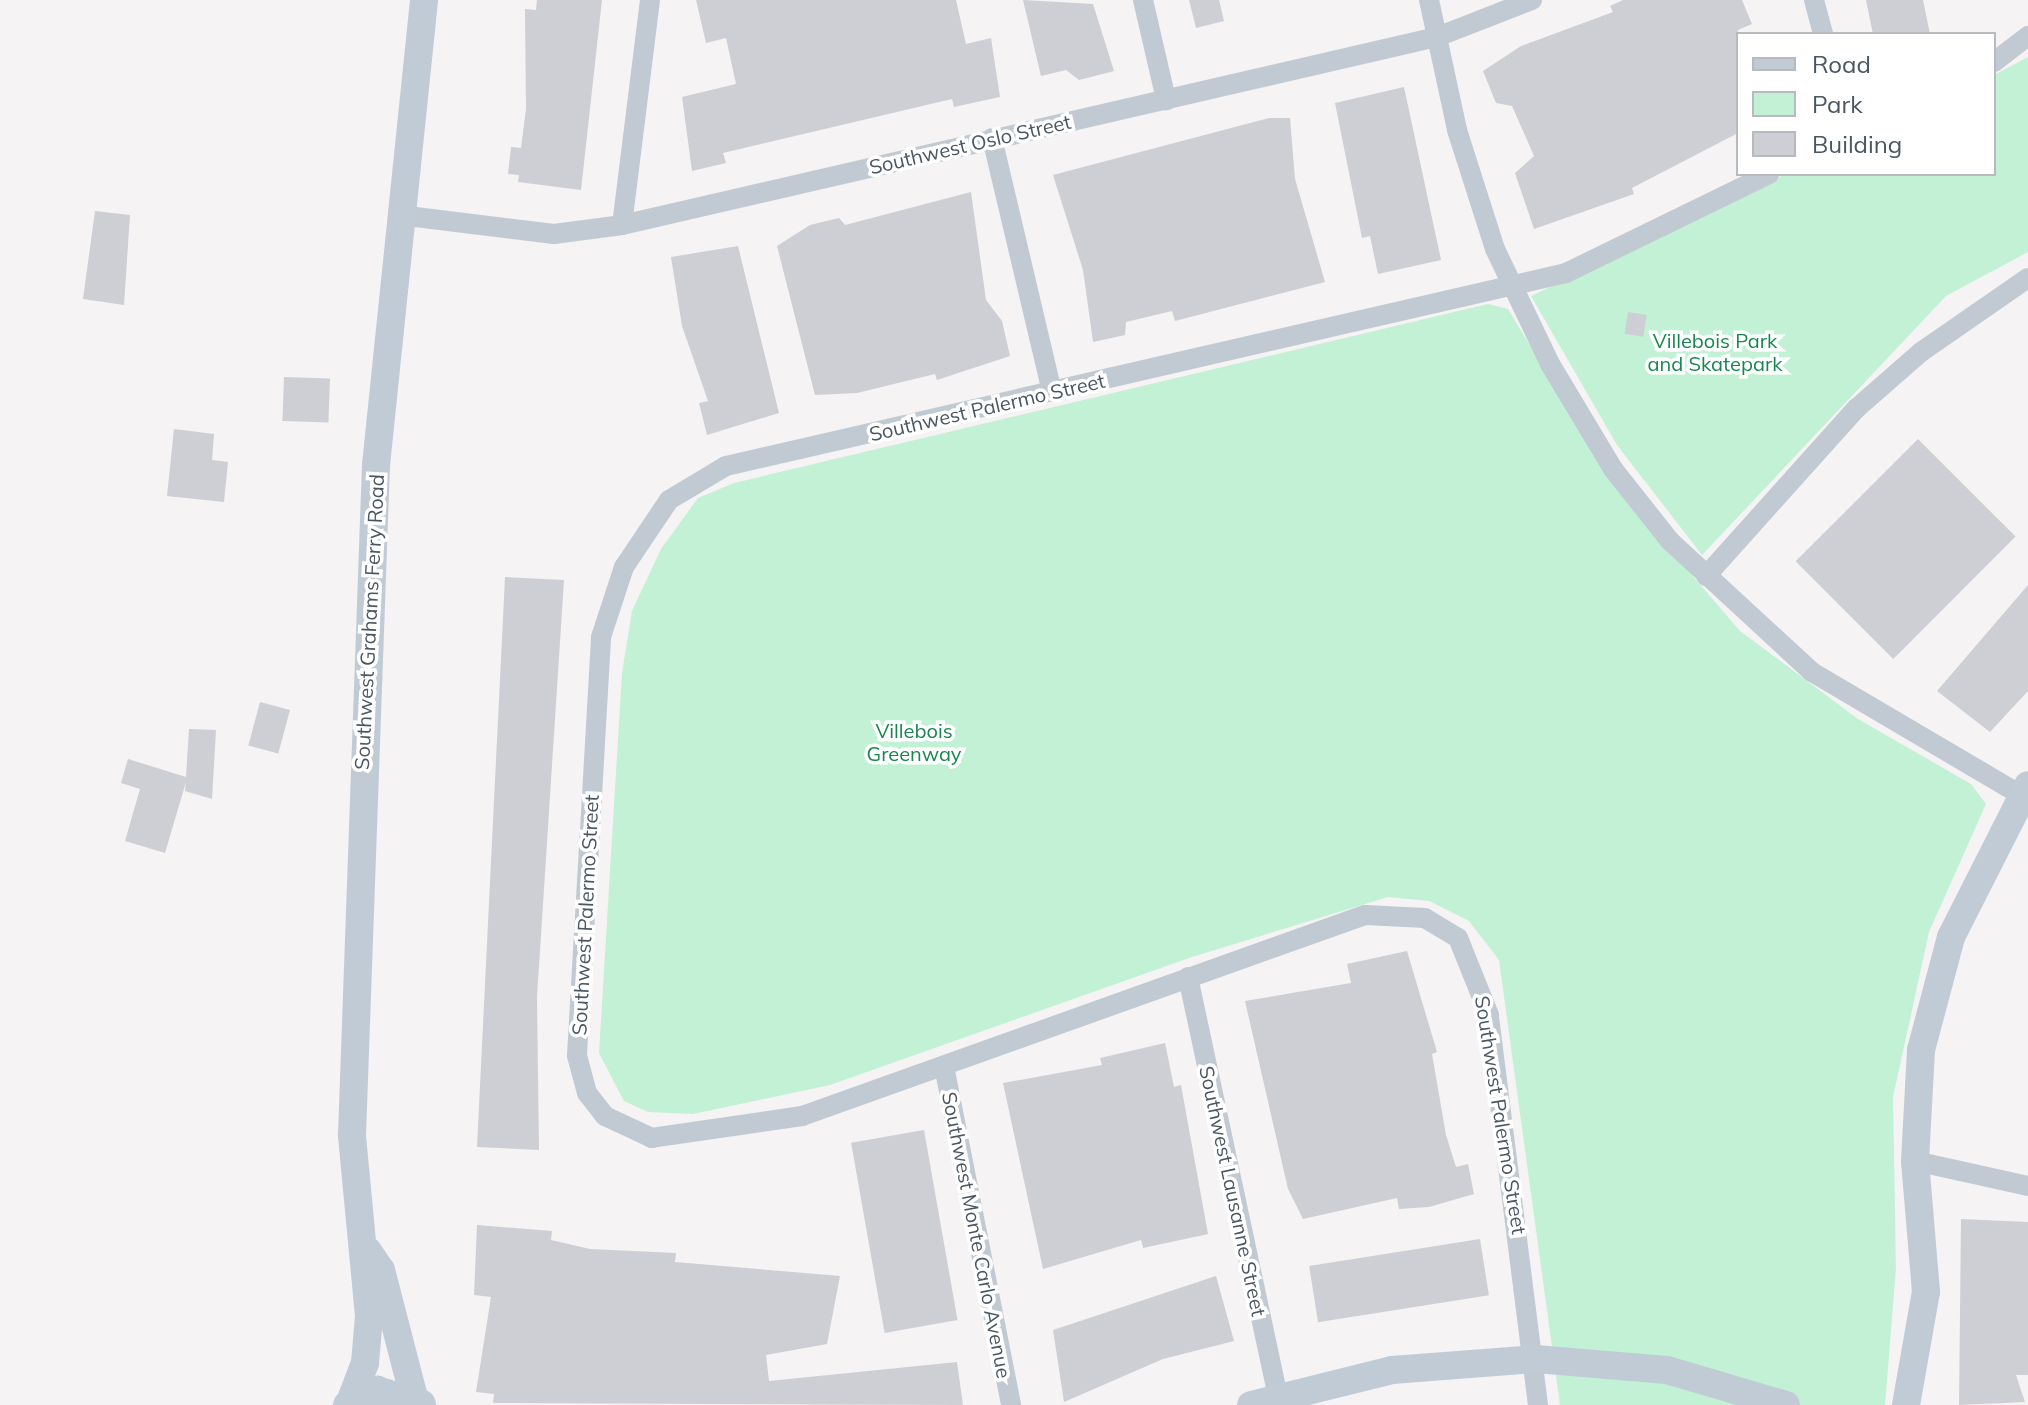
<!DOCTYPE html>
<style>
body{margin:0}
#map{position:relative;width:2028px;height:1405px;overflow:hidden;background:#f5f3f3;font-family:Mulish,sans-serif}
div>[style]{position:absolute}
[style*='--x']{left:calc(var(--x)*1px);top:calc(var(--y)*1px);width:calc(var(--w)*1px);rotate:calc(var(--a)*1deg)}
.green>*{inset:0;background:#c3f1d5}
.building>*{inset:0;background:#cdcfd5;transform-origin:0 0}
.street>*{height:20px;margin:-10px;padding:0 10px;transform-origin:10px;border-radius:10px;background:#c1cad2}
.secondary>*{height:28px;margin:-14px;padding:0 14px;transform-origin:14px;border-radius:14px;background:#c1cbd6}
span{translate:-50% -50%;white-space:nowrap;text-align:center;line-height:1.15;-webkit-text-stroke:7px #fff;paint-order:stroke}
.street-label{font-size:20px;color:#4a5661}
.park-label{font-size:20px;color:#17864f}
.legend{position:absolute;left:1736px;top:32px;width:260px;height:144px;box-sizing:border-box;background:#fff;border:2px solid #b7bbc0;margin:0;padding:10px 14px;list-style:none;font-size:24px;color:#4a5661}
.legend li{display:flex;align-items:center;gap:16px;height:40px}
.legend b{width:40px;border:2px solid #b7bbc0}
</style>
<div id="map">
<div class="green">
<i style="clip-path:polygon(2028px 57px,2028px 252px,1946px 296px,1702px 555px,1617px 445px,1531px 296px,1786px 174px,1994px 174px,1994px 75px)"></i>
<i style="clip-path:polygon(1488px 304px,1508px 309px,1612px 482px,1740px 631px,1858px 719px,1971px 784px,1986px 804px,1929px 932px,1893px 1097px,1896px 1268px,1885px 1405px,1560px 1405px,1499px 960px,1469px 921px,1429px 901px,1388px 897px,1192px 957px,830px 1085px,693px 1114px,648px 1112px,624px 1101px,599px 1053px,622px 673px,632px 611px,661px 549px,698px 498px,734px 483px)"></i>
</div>
<div class="building">
<i style="clip-path:polygon(537px 0,602px 0,581px 190px,518px 182px,519px 175px,508px 174px,511px 147px,521px 148px,526px 109px,525px 9px,536px 10px)"></i>
<i style="clip-path:polygon(696px 0,956px 0,966px 44px,991px 38px,1000px 97px,954px 107px,952px 99px,723px 153px,726px 163px,692px 171px,682px 97px,736px 84px,726px 38px,706px 43px)"></i>
<i style="clip-path:polygon(1023px 0,1093px 4px,1114px 71px,1079px 80px,1066px 70px,1041px 76px)"></i>
<i style="clip-path:polygon(1189px 0,1219px 0,1224px 21px,1196px 28px)"></i>
<i style="clip-path:polygon(1623px 0,1742px 0,1752px 24px,1738px 30px,1738px 133px,1632px 188px,1634px 194px,1534px 229px,1515px 173px,1534px 156px,1512px 106px,1496px 103px,1483px 71px,1521px 46px,1613px 12px,1610px 6px)"></i>
<i style="clip-path:polygon(1866px 0,1923px 0,1930px 34px,1873px 34px)"></i>
<i style="clip-path:polygon(1404px 87px,1441px 260px,1378px 274px,1370px 236px,1362px 238px,1335px 103px)"></i>
<i style="clip-path:polygon(1269px 118px,1290px 118px,1295px 179px,1325px 282px,1175px 321px,1172px 311px,1126px 322px,1125px 335px,1093px 342px,1083px 270px,1053px 175px)"></i>
<i style="clip-path:polygon(971px 192px,986px 300px,1002px 321px,1010px 356px,937px 380px,935px 374px,857px 393px,815px 395px,777px 246px,810px 225px,839px 218px,845px 225px)"></i>
<i style="clip-path:polygon(95px 211px,130px 215px,124px 305px,83px 299px)"></i>
<i style="clip-path:polygon(738px 246px,779px 413px,707px 435px,699px 403px,708px 401px,682px 326px,671px 257px)"></i>
<i style="left:1628px;top:312px;width:19px;height:22px;rotate:9deg"></i>
<i style="left:284px;top:377px;width:46px;height:44px;rotate:2deg"></i>
<i style="clip-path:polygon(174px 429px,214px 434px,212px 460px,228px 462px,224px 502px,167px 496px)"></i>
<i style="left:1918px;top:439px;width:138px;height:173px;rotate:45deg"></i>
<i style="clip-path:polygon(505px 577px,564px 580px,537px 997px,539px 1150px,477px 1147px)"></i>
<i style="clip-path:polygon(2028px 585px,2028px 691px,1990px 732px,1937px 691px)"></i>
<i style="left:260px;top:702px;width:31px;height:45px;rotate:15deg"></i>
<i style="clip-path:polygon(189px 729px,216px 730px,212px 799px,185px 791px,186px 782px,165px 853px,125px 841px,140px 789px,121px 783px,128px 759px,186px 777px)"></i>
<i style="clip-path:polygon(1407px 951px,1437px 1052px,1432px 1054px,1446px 1135px,1456px 1167px,1468px 1164px,1474px 1194px,1429px 1207px,1399px 1209px,1397px 1198px,1303px 1219px,1288px 1189px,1245px 1001px,1351px 983px,1347px 964px)"></i>
<i style="clip-path:polygon(1165px 1043px,1174px 1087px,1181px 1085px,1208px 1234px,1143px 1248px,1141px 1240px,1043px 1269px,1003px 1083px,1102px 1065px,1100px 1058px)"></i>
<i style="left:924px;top:1130px;width:193px;height:74px;rotate:80deg"></i>
<i style="clip-path:polygon(1961px 1219px,2028px 1222px,2028px 1375px,2016px 1375px,2025px 1402px,1959px 1405px)"></i>
<i style="clip-path:polygon(477px 1225px,552px 1231px,551px 1240px,590px 1249px,676px 1253px,675px 1262px,840px 1276px,827px 1344px,766px 1355px,769px 1381px,957px 1362px,963px 1405px,493px 1403px,494px 1394px,476px 1392px,491px 1297px,474px 1295px)"></i>
<i style="left:1480px;top:1239px;width:57px;height:173px;rotate:81deg"></i>
<i style="clip-path:polygon(1216px 1276px,1234px 1341px,1163px 1359px,1064px 1402px,1053px 1330px)"></i>
</div>
<div class="street">
<i style="--x:1143;--y:0;--w:103;--a:77"></i>
<i style="--x:1429;--y:0;--w:133;--a:77.8"></i>
<i style="--x:1457;--y:130;--w:125;--a:72.3"></i>
<i style="--x:1495;--y:249;--w:127;--a:64.4"></i>
<i style="--x:1550;--y:364;--w:122;--a:59"></i>
<i style="--x:1613;--y:469;--w:92;--a:51.6"></i>
<i style="--x:1670;--y:541;--w:193;--a:42.7"></i>
<i style="--x:1812;--y:672;--w:251;--a:30.5"></i>
<i style="--x:1814;--y:0;--w:35;--a:75"></i>
<i style="--x:1994;--y:62;--w:43;--a:-37.4"></i>
<i style="--x:992;--y:138;--w:261;--a:76.7"></i>
<i style="--x:399;--y:215;--w:156;--a:7"></i>
<i style="--x:554;--y:234;--w:69;--a:-7.5"></i>
<i style="--x:622;--y:225;--w:836;--a:-12.99"></i>
<i style="--x:1437;--y:37;--w:102;--a:-21.3"></i>
<i style="--x:622;--y:225;--w:227;--a:-82.9"></i>
<i style="--x:1706;--y:576;--w:226;--a:-48.1"></i>
<i style="--x:1857;--y:408;--w:85;--a:-41.2"></i>
<i style="--x:1921;--y:352;--w:130;--a:-34.7"></i>
<i style="--x:1188;--y:977;--w:438;--a:77.9"></i>
<i style="--x:944;--y:1066;--w:346;--a:78.8"></i>
<i style="--x:1915;--y:1161;--w:116;--a:12.5"></i>
<i style="--x:1538;--y:1405;--w:393;--a:-97.2"></i>
<i style="--x:1489;--y:1015;--w:83;--a:-111.9"></i>
<i style="--x:1458;--y:938;--w:39;--a:-149"></i>
<i style="--x:1425;--y:918;--w:60;--a:-177.1"></i>
<i style="--x:1365;--y:915;--w:598;--a:160.35"></i>
<i style="--x:802;--y:1116;--w:152;--a:171.7"></i>
<i style="--x:652;--y:1138;--w:52;--a:-154.9"></i>
<i style="--x:605;--y:1116;--w:29;--a:-128"></i>
<i style="--x:587;--y:1093;--w:39;--a:-105"></i>
<i style="--x:577;--y:1055;--w:419;--a:-86.7"></i>
<i style="--x:601;--y:637;--w:74;--a:-71.8"></i>
<i style="--x:624;--y:567;--w:81;--a:-56.1"></i>
<i style="--x:669;--y:500;--w:66;--a:-30.8"></i>
<i style="--x:726;--y:466;--w:862;--a:-12.94"></i>
<i style="--x:1566;--y:273;--w:226;--a:-26"></i>
</div>
<div class="secondary">
<i style="--x:368;--y:1251;--w:23;--a:56"></i>
<i style="--x:381;--y:1270;--w:132;--a:75.5"></i>
<i style="--x:350;--y:1402;--w:42;--a:-69"></i>
<i style="--x:365;--y:1363;--w:47;--a:-85.1"></i>
<i style="--x:369;--y:1316;--w:182;--a:-95.4"></i>
<i style="--x:352;--y:1135;--w:670;--a:-87.95"></i>
<i style="--x:376;--y:465;--w:467;--a:-84.1"></i>
<i style="--x:347;--y:1405;--w:34;--a:-27"></i>
<i style="--x:377;--y:1390;--w:47;--a:17.3"></i>
<i style="--x:1251;--y:1405;--w:145;--a:-13.9"></i>
<i style="--x:1392;--y:1370;--w:144;--a:-4.4"></i>
<i style="--x:1536;--y:1359;--w:131;--a:4.8"></i>
<i style="--x:1667;--y:1370;--w:124;--a:16.4"></i>
<i style="--x:1906;--y:1405;--w:115;--a:-80"></i>
<i style="--x:1926;--y:1292;--w:131;--a:-94.8"></i>
<i style="--x:1915;--y:1161;--w:111;--a:-86.9"></i>
<i style="--x:1921;--y:1050;--w:117;--a:-75.1"></i>
<i style="--x:1951;--y:937;--w:170;--a:-63.1"></i>
</div>
<div class="street-label">
<span style="left:970px;top:144px;rotate:-13deg">Southwest Oslo Street</span>
<span style="left:987px;top:407px;rotate:-13deg">Southwest Palermo Street</span>
<span style="left:369px;top:622px;rotate:-87deg">Southwest Grahams Ferry Road</span>
<span style="left:585px;top:915px;rotate:-87deg">Southwest Palermo Street</span>
<span style="left:1501px;top:1115px;rotate:81deg">Southwest Palermo Street</span>
<span style="left:1233px;top:1191px;rotate:78deg">Southwest Lausanne Street</span>
<span style="left:977px;top:1235px;rotate:79deg">Southwest Monte Carlo Avenue</span>
</div>
<div class="park-label">
<span style="left:1715px;top:352px">Villebois Park<br>and Skatepark</span>
<span style="left:914px;top:742px">Villebois<br>Greenway</span>
</div>
<ul class="legend">
<li><b style="height:10px;background:#c1cbd6"></b>Road</li>
<li><b style="height:22px;background:#c3f1d5"></b>Park</li>
<li><b style="height:22px;background:#cdcfd5"></b>Building</li>
</ul>
</div>
